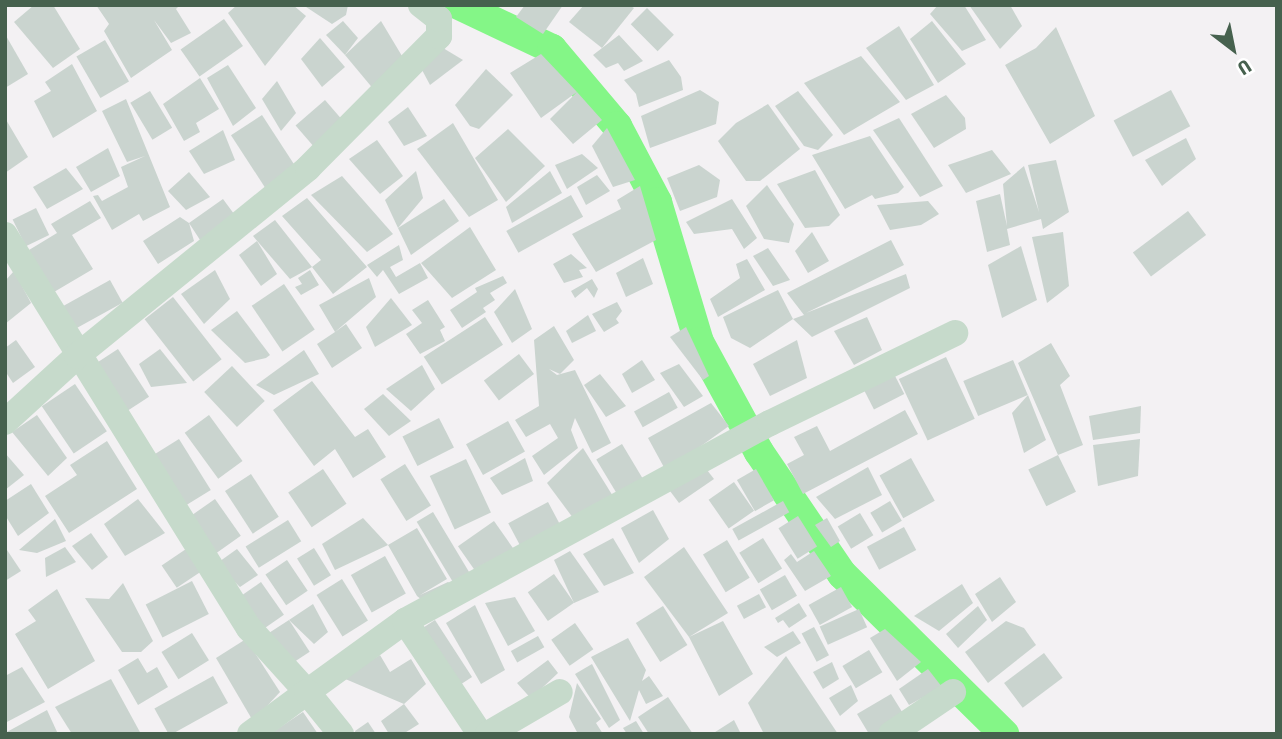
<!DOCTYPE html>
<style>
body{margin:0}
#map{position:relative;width:1282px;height:739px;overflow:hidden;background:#f3f1f3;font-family:"Fira Sans Condensed",sans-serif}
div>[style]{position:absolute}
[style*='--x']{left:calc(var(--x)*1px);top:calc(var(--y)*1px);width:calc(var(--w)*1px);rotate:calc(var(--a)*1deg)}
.canal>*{height:30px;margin:-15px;padding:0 15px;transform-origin:15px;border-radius:15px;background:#84f687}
.building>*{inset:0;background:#cad4cf;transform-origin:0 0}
.minor>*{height:26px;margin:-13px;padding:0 13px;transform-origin:13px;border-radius:13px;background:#c6dacb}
span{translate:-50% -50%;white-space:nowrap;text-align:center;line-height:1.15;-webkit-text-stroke:5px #fff;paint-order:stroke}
.frame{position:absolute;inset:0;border:7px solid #46614e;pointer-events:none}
.north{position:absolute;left:1198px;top:14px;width:70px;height:70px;-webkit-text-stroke:5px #fff;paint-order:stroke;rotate:148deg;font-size:19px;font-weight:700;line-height:28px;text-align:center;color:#46614e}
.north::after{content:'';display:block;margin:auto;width:24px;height:32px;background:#46614e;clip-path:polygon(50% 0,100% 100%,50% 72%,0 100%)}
</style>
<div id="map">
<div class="canal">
<i style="--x:459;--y:5;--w:103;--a:25.3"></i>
<i style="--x:552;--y:49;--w:101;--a:49.8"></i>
<i style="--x:617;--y:126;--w:86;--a:62.2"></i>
<i style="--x:657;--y:202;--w:146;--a:73.3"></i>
<i style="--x:699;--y:342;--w:125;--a:61.4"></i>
<i style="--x:759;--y:452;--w:148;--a:55.8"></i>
<i style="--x:842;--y:574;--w:228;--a:44.6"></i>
</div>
<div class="building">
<i style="clip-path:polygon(34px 5px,53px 5px,80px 49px,53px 68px,14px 22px)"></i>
<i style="clip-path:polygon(96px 5px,180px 5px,176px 9px,191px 33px,171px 43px,154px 20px,172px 50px,131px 78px,104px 31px,109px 24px)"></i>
<i style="clip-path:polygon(237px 5px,293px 5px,306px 16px,265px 66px,228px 13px)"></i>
<i style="clip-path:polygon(303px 5px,348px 5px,346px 15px,332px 24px)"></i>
<i style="clip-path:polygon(525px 5px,563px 5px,543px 34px,516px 17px)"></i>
<i style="clip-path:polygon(584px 5px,629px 5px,634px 8px,602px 48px,569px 22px)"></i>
<i style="clip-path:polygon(938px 5px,964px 5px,986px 40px,962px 51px,930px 14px)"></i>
<i style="clip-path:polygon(969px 5px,1010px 5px,1022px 26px,1000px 49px)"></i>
<i style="left:647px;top:8px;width:38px;height:23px;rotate:45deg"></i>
<i style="left:224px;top:19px;width:33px;height:53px;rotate:55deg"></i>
<i style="clip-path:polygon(343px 21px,358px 38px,345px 55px,326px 35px)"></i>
<i style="clip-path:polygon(381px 21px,402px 56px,375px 91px,345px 55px)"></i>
<i style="clip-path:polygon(932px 21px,966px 64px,938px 83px,910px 39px)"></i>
<i style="clip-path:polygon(899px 26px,934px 85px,906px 100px,866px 48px)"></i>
<i style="clip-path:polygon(1056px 27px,1095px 116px,1050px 144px,1005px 65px,1036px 48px)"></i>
<i style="clip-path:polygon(5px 34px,28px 74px,5px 88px)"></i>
<i style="clip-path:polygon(619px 35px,643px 61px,624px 71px,618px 63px,606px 68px,593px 55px)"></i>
<i style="clip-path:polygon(320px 38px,345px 67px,322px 87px,301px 59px)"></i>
<i style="left:105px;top:40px;width:48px;height:33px;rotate:60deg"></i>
<i style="clip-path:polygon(443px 48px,463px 60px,430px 85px,421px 68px)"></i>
<i style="clip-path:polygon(541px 54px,577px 92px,602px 120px,573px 144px,550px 119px,577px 92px,541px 118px,510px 73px)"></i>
<i style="clip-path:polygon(861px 56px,900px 102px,844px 135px,804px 83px)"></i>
<i style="clip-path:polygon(669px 60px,681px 77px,683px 90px,639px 107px,636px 94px,624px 80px)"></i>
<i style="clip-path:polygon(72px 64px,97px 111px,53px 138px,34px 101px,51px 91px,45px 82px)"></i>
<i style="clip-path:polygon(228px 65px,256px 108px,233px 126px,207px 78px)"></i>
<i style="clip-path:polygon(486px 69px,513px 95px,479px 129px,470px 126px,455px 105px)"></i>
<i style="clip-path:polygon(200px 78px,219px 109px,196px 123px,200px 132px,184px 141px,163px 104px)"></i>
<i style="clip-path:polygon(277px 81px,296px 113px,281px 131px,262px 99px)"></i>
<i style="clip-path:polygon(700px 90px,719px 102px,716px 124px,650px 148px,641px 116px)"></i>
<i style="left:1171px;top:90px;width:41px;height:65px;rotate:62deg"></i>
<i style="left:150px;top:91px;width:43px;height:23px;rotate:59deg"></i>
<i style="clip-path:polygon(798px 91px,833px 135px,818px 150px,804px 146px,775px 106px)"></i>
<i style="clip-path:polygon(946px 95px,965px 118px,966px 129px,934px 148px,911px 114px)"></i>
<i style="clip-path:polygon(126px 99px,170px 207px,143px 221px,139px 214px,112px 230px,93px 196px,98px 195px,102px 201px,128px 187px,121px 167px,145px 156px,127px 162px,102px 111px)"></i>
<i style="left:325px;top:100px;width:29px;height:39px;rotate:49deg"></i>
<i style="clip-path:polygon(768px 104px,800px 149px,760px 181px,746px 181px,718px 141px,736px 123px)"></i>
<i style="clip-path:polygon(408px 107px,427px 136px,404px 146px,388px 122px)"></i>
<i style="left:262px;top:115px;width:63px;height:37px;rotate:57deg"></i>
<i style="clip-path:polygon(5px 118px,28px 157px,5px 173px)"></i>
<i style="clip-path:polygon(899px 118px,943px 186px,920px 197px,873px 130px)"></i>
<i style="clip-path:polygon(453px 123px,498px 200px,469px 217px,417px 149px)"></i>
<i style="clip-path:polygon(607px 128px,635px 180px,613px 187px,592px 146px)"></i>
<i style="clip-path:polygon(508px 129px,545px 166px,506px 202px,475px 158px)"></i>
<i style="clip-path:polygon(223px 130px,235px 160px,204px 174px,189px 151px)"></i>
<i style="clip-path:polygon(870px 136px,904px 187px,898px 193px,875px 199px,872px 195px,845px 209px,812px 155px)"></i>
<i style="clip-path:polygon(1186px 138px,1196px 159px,1162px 186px,1145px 160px)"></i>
<i style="clip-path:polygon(377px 140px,403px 176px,380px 194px,349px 159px)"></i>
<i style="clip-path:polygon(108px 148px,120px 176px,91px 192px,76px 167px)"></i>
<i style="clip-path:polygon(992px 150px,1011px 174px,966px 193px,948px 165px)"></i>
<i style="clip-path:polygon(582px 154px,598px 168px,567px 189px,555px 165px)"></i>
<i style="clip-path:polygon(1056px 160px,1069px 212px,1043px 229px,1041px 219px,1007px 229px,1010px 245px,987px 252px,976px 201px,1000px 194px,1007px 226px,1003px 184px,1024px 166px,1039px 212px,1028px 165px)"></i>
<i style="clip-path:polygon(699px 165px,720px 180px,717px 197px,680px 211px,667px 178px)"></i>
<i style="clip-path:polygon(66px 168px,83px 189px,47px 209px,33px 187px)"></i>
<i style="clip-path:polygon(815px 170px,840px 215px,829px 226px,805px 228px,777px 184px)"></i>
<i style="clip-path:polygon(416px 171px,423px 198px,398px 228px,385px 200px)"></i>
<i style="clip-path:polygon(550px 171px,562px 193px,512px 223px,506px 207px)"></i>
<i style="clip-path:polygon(189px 172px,210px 197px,186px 210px,168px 191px)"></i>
<i style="clip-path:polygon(597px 175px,610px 191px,586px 205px,577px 187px)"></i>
<i style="clip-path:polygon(342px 176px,393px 234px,367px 252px,311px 195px)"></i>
<i style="clip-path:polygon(767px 185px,794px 224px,789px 243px,764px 239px,746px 206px)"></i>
<i style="clip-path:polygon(640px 186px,656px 240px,596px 272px,572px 234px,621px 209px,617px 200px)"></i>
<i style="left:571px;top:195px;width:25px;height:74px;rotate:61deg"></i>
<i style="clip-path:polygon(307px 198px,367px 267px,333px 294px,312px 267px,321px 260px,282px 216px)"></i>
<i style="clip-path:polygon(223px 199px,237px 218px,202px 243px,189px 223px,194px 241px,158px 264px,143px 241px,180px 217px,189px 223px)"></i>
<i style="clip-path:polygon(444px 199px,459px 221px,411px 255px,398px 228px)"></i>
<i style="clip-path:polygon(732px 199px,757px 238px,744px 249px,732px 229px,694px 234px,686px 222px)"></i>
<i style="clip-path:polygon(90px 201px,101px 218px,72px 235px,93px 269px,54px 292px,29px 250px,57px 233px,51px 224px)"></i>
<i style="clip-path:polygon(928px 201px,939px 214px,921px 225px,890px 230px,877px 205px)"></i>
<i style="left:36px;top:208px;width:30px;height:26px;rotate:64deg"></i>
<i style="left:1188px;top:211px;width:30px;height:69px;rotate:53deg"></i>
<i style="clip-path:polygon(275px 220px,312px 267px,290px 279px,253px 236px)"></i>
<i style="clip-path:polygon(470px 227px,496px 270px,452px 298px,421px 263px)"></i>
<i style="clip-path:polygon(812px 232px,829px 261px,808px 273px,795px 251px)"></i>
<i style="clip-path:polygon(1063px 232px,1069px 286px,1047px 303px,1032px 237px)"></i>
<i style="clip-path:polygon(891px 240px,904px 265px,806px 313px,906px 274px,910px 288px,812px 337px,793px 319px,804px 315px,787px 293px)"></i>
<i style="clip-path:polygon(257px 241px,277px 274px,261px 286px,239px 255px)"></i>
<i style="clip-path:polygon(399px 245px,403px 260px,390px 267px,396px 277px,420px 263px,428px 278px,399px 294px,383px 270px,377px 277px,367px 265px)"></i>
<i style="clip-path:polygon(1021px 246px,1037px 300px,1002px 318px,988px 265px)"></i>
<i style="clip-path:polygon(768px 248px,790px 280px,773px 286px,753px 256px)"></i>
<i style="clip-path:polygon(571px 254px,587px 268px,579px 270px,583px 277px,564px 283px,553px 264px)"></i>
<i style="clip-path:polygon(643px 258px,653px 284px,626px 297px,616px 273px)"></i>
<i style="clip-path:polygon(747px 259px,765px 290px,718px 317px,710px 299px,740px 278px,736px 264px)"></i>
<i style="clip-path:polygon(215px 270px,230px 299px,204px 324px,181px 294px)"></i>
<i style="clip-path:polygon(310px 270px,319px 285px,301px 295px,295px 287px,302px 284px,298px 278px)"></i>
<i style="clip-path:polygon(14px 271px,31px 303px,5px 324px,5px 281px)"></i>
<i style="clip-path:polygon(503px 276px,507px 283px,490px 293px,495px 300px,483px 308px,486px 312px,462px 328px,450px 310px,477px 292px,475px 288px)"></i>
<i style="clip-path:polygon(369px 278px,376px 297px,335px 332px,346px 324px,362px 348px,332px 368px,317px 344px,335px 332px,319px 305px)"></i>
<i style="clip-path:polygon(592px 279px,598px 289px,594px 298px,587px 288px,575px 298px,571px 291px)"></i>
<i style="left:110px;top:280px;width:26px;height:57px;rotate:61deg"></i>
<i style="left:284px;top:284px;width:55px;height:39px;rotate:56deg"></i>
<i style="clip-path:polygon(515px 289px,532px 329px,512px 343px,494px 312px)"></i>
<i style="clip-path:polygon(778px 290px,793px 319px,750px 348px,731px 338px,723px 317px)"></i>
<i style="left:173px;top:297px;width:79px;height:36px;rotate:52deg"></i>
<i style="clip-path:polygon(391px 298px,412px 325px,375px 347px,366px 327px)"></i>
<i style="clip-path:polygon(428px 300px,445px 327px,440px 330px,445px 341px,420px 354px,406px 334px,422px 323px,412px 310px)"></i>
<i style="clip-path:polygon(617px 302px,622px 311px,616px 319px,619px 323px,604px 332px,592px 314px)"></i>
<i style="clip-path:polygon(237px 311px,270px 355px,266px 358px,245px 363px,211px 330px)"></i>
<i style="clip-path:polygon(588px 315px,596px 331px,572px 343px,566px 331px)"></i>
<i style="left:485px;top:317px;width:33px;height:73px;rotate:57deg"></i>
<i style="clip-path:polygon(867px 317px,882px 350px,854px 365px,834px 331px)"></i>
<i style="clip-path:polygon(554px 326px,574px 360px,560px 374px,549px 369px,557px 375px,575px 370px,611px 443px,592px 453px,575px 418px,571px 430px,578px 448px,544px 475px,532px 456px,558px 438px,550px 424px,526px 437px,515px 420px,539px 406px,534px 340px)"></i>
<i style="clip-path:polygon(686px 327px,709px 376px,703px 380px,670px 337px)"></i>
<i style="clip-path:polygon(16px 340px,35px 367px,13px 383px,5px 371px,5px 348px)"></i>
<i style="clip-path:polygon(797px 340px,807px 378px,770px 396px,753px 364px)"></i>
<i style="clip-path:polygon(1051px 343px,1070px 376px,1060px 385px,1083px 445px,1058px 455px,1018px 363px)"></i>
<i style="left:118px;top:349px;width:57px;height:27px;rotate:57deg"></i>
<i style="clip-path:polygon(160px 349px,187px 383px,151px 387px,139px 364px)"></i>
<i style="clip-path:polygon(304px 350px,319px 374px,274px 395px,256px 385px)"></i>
<i style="left:519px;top:354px;width:25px;height:44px;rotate:53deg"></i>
<i style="left:946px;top:357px;width:68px;height:52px;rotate:65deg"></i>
<i style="clip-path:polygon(642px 360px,655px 380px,632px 393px,622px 374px)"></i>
<i style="left:1013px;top:360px;width:38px;height:54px;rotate:67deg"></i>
<i style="clip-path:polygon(679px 364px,703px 396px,684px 407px,660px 373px)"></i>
<i style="clip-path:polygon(422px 365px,435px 389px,411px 411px,386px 389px)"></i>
<i style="left:232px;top:366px;width:48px;height:38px;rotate:47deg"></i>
<i style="left:892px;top:370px;width:27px;height:34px;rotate:63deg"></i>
<i style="clip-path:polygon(600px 374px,626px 406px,606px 417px,584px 385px)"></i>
<i style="clip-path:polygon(312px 381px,355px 437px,368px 429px,386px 457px,353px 478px,335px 449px,314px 466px,273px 410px)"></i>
<i style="left:75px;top:384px;width:57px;height:40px;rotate:56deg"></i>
<i style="left:669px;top:392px;width:18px;height:40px;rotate:61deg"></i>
<i style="clip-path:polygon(383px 394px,411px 421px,389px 436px,364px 409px)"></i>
<i style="clip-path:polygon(1028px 395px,1046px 440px,1024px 453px,1012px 413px)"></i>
<i style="clip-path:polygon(711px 403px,729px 426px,666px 471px,648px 438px)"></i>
<i style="clip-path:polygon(1141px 406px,1140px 433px,1093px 440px,1089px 416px)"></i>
<i style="clip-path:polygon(905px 410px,918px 434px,803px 494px,787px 464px,804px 455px,794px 437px,817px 426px,830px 451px)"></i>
<i style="clip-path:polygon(37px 415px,67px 458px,48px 476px,12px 432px)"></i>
<i style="left:209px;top:415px;width:57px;height:30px;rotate:54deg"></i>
<i style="left:439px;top:418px;width:33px;height:41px;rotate:63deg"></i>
<i style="left:508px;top:421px;width:35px;height:48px;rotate:61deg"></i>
<i style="left:179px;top:439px;width:60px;height:33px;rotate:58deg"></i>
<i style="clip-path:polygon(1140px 439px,1138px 476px,1098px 486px,1093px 445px)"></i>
<i style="clip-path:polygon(107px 441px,137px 489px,69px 533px,45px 496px,77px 475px,70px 465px)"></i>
<i style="left:622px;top:444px;width:48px;height:30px;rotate:59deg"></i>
<i style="clip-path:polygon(583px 448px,616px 501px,576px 522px,547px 483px)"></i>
<i style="clip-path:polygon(5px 453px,24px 475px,5px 490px)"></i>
<i style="left:1058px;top:455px;width:41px;height:33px;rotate:64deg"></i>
<i style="clip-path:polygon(525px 458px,533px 481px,502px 495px,490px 478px)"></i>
<i style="left:911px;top:458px;width:49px;height:36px;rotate:61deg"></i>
<i style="left:466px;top:459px;width:59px;height:40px;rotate:65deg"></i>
<i style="left:405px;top:464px;width:49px;height:29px;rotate:58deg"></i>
<i style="clip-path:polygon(868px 467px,882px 495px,835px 519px,816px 497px)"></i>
<i style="left:323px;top:469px;width:42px;height:42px;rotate:56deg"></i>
<i style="left:756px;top:469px;width:36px;height:22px;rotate:60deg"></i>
<i style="clip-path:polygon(707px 470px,714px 479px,679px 503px,667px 487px)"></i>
<i style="left:251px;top:474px;width:51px;height:31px;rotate:57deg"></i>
<i style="left:734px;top:482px;width:35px;height:31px;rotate:55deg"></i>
<i style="clip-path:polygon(31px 484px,49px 513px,18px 536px,5px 515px,5px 501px)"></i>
<i style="clip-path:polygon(138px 499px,165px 533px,125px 556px,104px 524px)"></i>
<i style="left:215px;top:499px;width:45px;height:31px;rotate:55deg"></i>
<i style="left:783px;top:501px;width:13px;height:58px;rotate:61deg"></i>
<i style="left:890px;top:501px;width:23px;height:23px;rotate:59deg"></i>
<i style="left:548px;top:502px;width:32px;height:45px;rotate:62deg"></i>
<i style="clip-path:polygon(653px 510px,669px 539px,639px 563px,621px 528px)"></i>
<i style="left:433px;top:512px;width:77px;height:19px;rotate:59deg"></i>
<i style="left:860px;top:513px;width:26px;height:26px;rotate:59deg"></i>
<i style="left:798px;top:516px;width:36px;height:23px;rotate:58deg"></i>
<i style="clip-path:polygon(363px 518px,388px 545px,335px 570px,322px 544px)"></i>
<i style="clip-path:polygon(827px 518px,840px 541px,831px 547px,815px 525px)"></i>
<i style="clip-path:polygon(55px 519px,66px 541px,37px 553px,19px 550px)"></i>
<i style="left:288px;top:520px;width:25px;height:50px;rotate:58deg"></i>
<i style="left:494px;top:521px;width:40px;height:44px;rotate:55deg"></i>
<i style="left:904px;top:527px;width:26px;height:42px;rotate:62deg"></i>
<i style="clip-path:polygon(417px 528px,447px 579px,420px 595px,448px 582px,456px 587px,427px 604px,417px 596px,388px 545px)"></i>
<i style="clip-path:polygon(91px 533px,108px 557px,92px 570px,72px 546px)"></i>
<i style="clip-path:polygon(613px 538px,634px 573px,604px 586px,583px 554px)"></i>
<i style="left:763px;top:538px;width:36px;height:28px;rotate:58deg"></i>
<i style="left:727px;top:540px;width:44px;height:28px;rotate:59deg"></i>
<i style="clip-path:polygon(5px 547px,21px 571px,5px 581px)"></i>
<i style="clip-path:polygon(65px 547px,76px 562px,46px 577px,45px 558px)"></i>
<i style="left:189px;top:547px;width:27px;height:33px;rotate:56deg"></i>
<i style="clip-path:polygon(684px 547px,728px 613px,689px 637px,723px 621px,753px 674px,719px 696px,689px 637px,644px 577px)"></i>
<i style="left:314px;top:548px;width:32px;height:20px;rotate:58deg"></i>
<i style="clip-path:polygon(237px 549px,258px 575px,240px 587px,216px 564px)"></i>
<i style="clip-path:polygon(570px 551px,599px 592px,574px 603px,554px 560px)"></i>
<i style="clip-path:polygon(814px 551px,831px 576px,805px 591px,784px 560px,791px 554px,797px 562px)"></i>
<i style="left:385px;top:556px;width:43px;height:39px;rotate:61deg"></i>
<i style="left:287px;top:560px;width:37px;height:26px;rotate:56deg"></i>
<i style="left:554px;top:574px;width:35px;height:32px;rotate:55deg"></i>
<i style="left:785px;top:575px;width:24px;height:29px;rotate:60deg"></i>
<i style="clip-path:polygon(1000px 577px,1016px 602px,992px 622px,975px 594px)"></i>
<i style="left:342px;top:579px;width:49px;height:30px;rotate:58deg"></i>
<i style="left:192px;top:581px;width:37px;height:52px;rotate:63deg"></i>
<i style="left:261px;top:582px;width:40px;height:25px;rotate:55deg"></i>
<i style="clip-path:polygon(123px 583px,153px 641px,141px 652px,122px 652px,85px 598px,109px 599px)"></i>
<i style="clip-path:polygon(962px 584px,973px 603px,939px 631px,914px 616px)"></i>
<i style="left:841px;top:587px;width:23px;height:37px;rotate:61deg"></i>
<i style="clip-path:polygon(57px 589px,95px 661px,48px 689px,15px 634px,36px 621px,28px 610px)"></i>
<i style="left:759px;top:594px;width:15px;height:25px;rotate:62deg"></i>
<i style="clip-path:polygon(515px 597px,535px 631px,508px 646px,485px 603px)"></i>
<i style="clip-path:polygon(799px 603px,807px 616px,789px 628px,783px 620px,778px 623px,775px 618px)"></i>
<i style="clip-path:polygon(313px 604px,328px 632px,314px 644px,289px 620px)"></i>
<i style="clip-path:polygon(475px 605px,505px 670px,481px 684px,446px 623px)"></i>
<i style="left:663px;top:606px;width:46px;height:32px;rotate:58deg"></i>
<i style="clip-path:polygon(978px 606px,987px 620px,958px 648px,946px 634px)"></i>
<i style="left:859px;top:609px;width:20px;height:43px;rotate:66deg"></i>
<i style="left:289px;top:620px;width:38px;height:24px;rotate:57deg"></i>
<i style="left:435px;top:620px;width:68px;height:17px;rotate:57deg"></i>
<i style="clip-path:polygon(1006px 621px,1024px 628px,1036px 645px,988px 683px,965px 652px)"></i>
<i style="left:575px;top:623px;width:32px;height:29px;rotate:55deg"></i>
<i style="left:814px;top:627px;width:32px;height:14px;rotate:62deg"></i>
<i style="clip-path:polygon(885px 629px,921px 662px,897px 681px,870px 638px)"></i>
<i style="clip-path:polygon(793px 631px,801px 643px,777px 657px,764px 647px)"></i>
<i style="left:192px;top:633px;width:32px;height:36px;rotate:58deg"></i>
<i style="left:538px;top:636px;width:13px;height:31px;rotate:61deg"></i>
<i style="clip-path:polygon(628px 638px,646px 670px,642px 681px,649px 676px,663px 696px,646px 704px,639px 690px,630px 721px,591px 657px)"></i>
<i style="clip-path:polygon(246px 639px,280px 692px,253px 721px,216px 658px)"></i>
<i style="left:869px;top:650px;width:26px;height:31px;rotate:59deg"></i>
<i style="left:1044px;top:653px;width:31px;height:50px;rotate:53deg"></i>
<i style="clip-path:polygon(380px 655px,390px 672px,411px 659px,426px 684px,404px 704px,419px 724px,403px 734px,389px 734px,381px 721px,404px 704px,343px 678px)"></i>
<i style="clip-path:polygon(786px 656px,838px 734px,764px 734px,748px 703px)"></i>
<i style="clip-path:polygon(138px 658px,147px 673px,157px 667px,168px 687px,138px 705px,118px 670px)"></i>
<i style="clip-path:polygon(548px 660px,558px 673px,541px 689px,535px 703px,517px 683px)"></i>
<i style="clip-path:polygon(832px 662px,839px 679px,823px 689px,813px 672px)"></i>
<i style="clip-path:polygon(592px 664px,620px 720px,609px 728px,575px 674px)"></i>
<i style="clip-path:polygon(22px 667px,45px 702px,5px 723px,5px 676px)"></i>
<i style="clip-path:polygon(928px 669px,942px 687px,909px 705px,899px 689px)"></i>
<i style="left:213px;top:676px;width:31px;height:67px;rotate:61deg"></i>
<i style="clip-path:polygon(111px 679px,141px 734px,72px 734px,55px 707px)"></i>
<i style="clip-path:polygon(577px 683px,601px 719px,596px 723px,603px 734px,578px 734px,569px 717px)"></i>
<i style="clip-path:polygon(851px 685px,858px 701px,840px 716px,829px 698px)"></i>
<i style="clip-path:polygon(891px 694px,904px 715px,878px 734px,869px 734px,857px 714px)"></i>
<i style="clip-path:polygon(668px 697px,693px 734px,649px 734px,638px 717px)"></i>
<i style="clip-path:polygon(47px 710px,58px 734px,5px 734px,5px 733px)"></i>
<i style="clip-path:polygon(303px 712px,318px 734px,270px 734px)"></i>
<i style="clip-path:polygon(734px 720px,741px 734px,712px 734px)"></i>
<i style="clip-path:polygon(636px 721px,644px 734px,627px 734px,623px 728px)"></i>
<i style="clip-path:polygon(368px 722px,376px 734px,356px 734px,355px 731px)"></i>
</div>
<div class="minor">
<i style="--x:5;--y:235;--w:463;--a:58.2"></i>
<i style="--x:249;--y:628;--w:86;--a:47.8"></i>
<i style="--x:307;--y:692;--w:121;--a:-35.9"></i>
<i style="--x:405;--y:621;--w:415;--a:-28.5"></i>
<i style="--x:770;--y:423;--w:206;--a:-25.9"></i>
<i style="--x:5;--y:422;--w:98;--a:-42.5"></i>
<i style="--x:77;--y:356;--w:298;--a:-39.1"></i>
<i style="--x:308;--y:168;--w:186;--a:-45.2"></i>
<i style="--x:439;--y:36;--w:17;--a:-90"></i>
<i style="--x:439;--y:19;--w:23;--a:-142"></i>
<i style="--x:405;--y:621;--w:136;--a:56.4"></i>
<i style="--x:250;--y:734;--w:71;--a:-36.4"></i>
<i style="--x:307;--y:692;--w:54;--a:51"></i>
<i style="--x:488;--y:734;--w:83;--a:-30.3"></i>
<i style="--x:891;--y:734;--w:75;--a:-34.1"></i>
</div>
<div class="frame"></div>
<div class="north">U</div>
</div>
